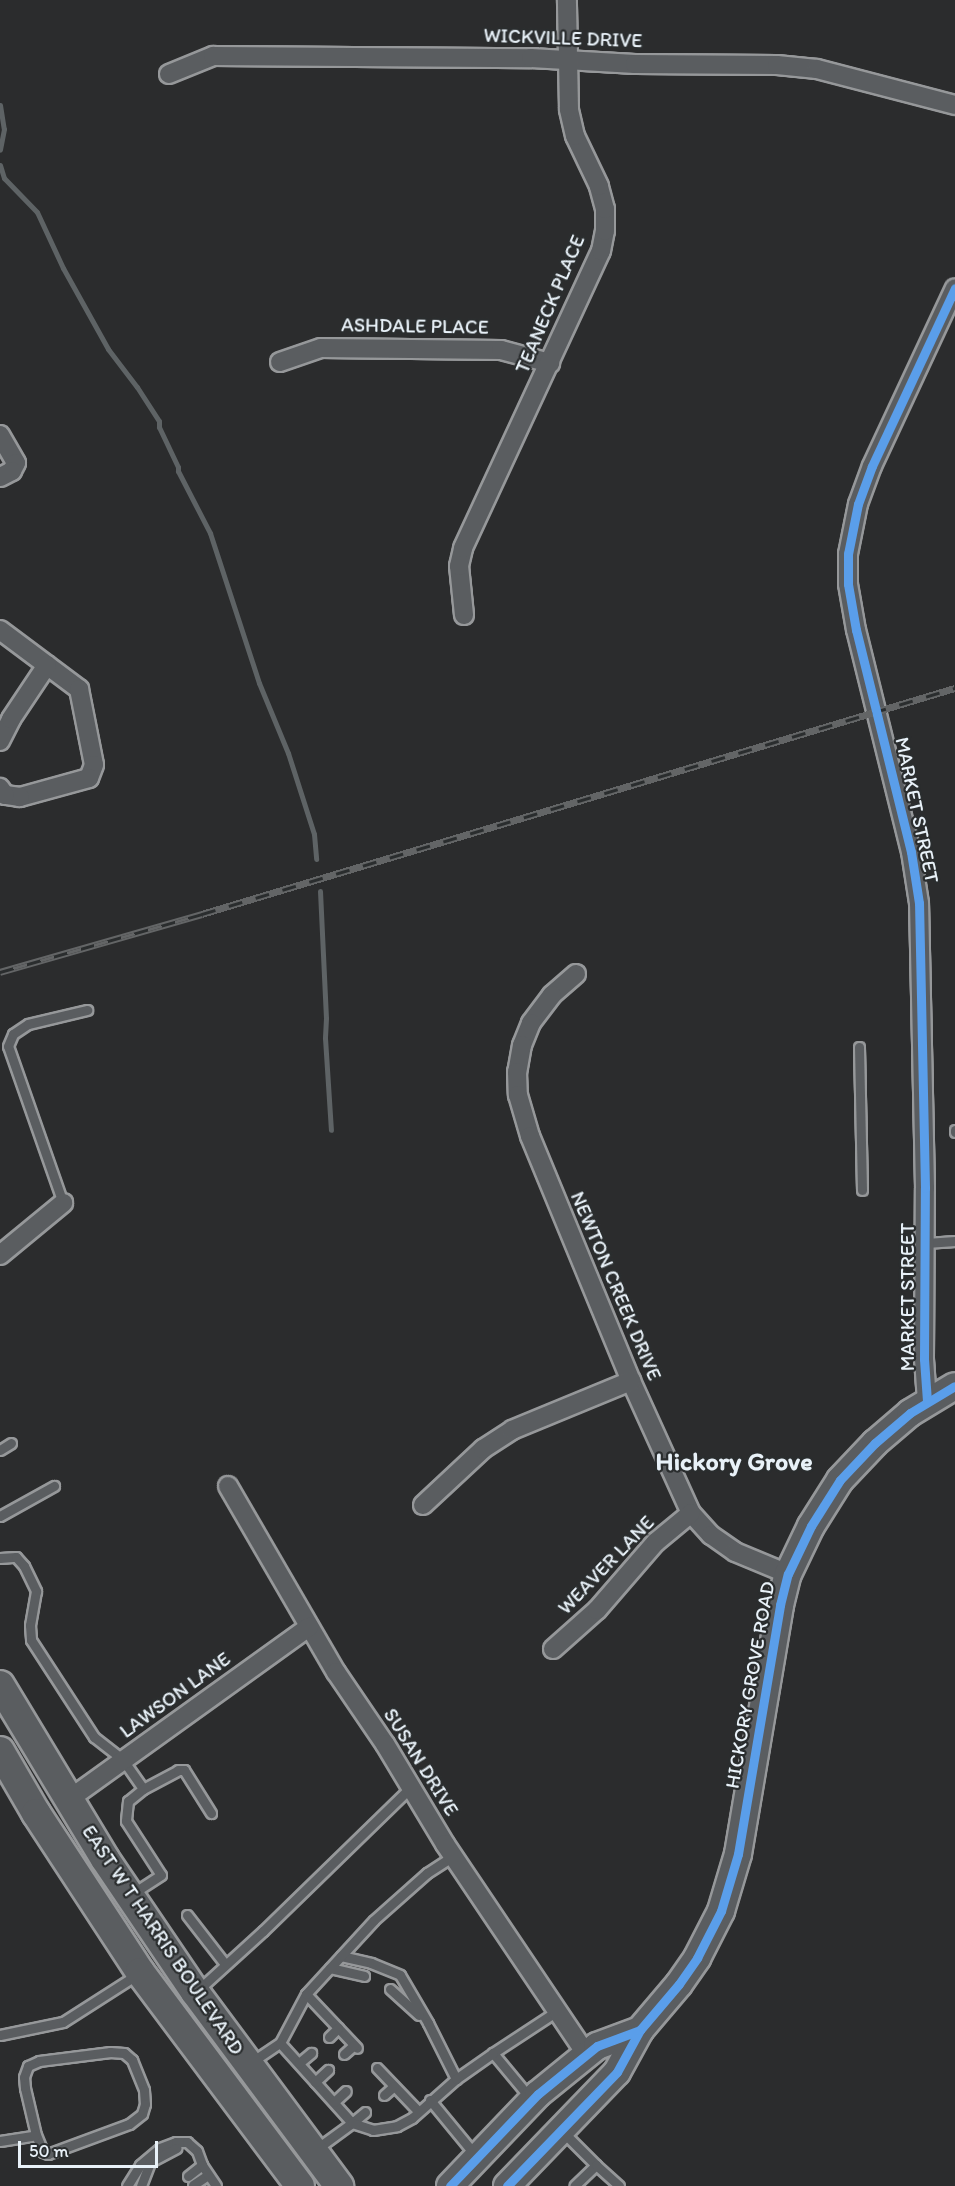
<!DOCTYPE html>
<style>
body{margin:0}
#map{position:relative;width:955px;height:2186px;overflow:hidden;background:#2b2c2d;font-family:Itim,sans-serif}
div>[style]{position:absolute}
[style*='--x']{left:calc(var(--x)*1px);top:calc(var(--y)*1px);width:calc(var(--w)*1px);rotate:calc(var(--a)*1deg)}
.stream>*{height:5px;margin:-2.5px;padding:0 2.5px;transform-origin:2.5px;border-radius:2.5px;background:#5e6365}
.roads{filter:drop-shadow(2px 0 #96989a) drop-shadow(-2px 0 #96989a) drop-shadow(0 2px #96989a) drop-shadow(0 -2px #96989a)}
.lane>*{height:9px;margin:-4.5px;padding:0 4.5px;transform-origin:4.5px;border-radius:4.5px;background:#5a5d60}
.street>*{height:18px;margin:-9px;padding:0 9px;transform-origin:9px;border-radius:9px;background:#5a5d60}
.secondary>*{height:26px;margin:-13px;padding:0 13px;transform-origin:13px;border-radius:13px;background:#5a5d60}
.primary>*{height:28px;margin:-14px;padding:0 14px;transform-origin:14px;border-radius:14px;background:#5a5d60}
.rail>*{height:7px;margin-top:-3.5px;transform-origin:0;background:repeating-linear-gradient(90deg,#2a2d2e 0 14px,#636566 0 28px);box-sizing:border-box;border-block:2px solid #636566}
.cycleway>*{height:9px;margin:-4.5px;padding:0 4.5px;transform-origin:4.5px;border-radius:4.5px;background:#5a9eea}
span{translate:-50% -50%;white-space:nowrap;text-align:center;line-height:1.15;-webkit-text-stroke:4.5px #2a2d2e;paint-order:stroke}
.street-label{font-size:20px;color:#e8f1f8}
.district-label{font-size:26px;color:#e8f1f8;font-weight:700}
.scale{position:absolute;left:18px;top:2141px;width:140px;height:27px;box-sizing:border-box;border:3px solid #e8f1f8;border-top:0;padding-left:8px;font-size:18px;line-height:21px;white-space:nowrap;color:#e8f1f8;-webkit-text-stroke:4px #2a2d2e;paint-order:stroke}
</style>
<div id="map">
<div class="stream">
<i style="--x:0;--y:105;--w:24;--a:81"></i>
<i style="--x:4;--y:129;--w:21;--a:101"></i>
<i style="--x:0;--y:165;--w:14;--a:73"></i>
<i style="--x:4;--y:178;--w:47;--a:45.9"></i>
<i style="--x:37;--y:212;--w:62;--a:65.1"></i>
<i style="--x:63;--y:268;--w:93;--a:60.9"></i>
<i style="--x:108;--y:349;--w:48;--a:52.7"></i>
<i style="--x:137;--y:387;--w:40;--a:57.1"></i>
<i style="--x:159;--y:421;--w:6;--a:90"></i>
<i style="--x:159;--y:427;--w:44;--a:64.6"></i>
<i style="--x:178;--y:467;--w:4;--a:90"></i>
<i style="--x:178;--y:471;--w:70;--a:62.7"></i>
<i style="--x:210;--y:533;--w:158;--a:71.9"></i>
<i style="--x:259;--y:683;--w:76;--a:67.5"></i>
<i style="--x:288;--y:753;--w:85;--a:72.2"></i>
<i style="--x:314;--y:834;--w:25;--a:85"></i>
<i style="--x:320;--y:891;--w:127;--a:87.3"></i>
<i style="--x:326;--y:1018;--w:20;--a:93"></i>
<i style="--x:325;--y:1038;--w:92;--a:86.3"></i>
</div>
<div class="roads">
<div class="lane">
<i style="--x:859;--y:1047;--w:143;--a:88.8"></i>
<i style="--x:955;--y:1130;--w:2;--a:90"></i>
<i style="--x:63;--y:1203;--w:166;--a:-109.3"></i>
<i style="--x:8;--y:1046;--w:13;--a:-67"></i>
<i style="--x:13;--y:1034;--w:18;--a:-34"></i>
<i style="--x:28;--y:1024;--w:61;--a:-13.3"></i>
<i style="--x:926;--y:1243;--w:29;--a:-4"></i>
<i style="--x:0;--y:1450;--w:13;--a:-32"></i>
<i style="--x:0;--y:1516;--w:62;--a:-29.1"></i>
<i style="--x:0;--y:1558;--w:16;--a:-4"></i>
<i style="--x:16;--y:1557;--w:12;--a:48"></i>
<i style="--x:24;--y:1566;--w:28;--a:64"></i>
<i style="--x:36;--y:1591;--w:35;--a:100"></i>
<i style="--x:30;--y:1625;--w:15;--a:86"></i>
<i style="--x:31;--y:1640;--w:116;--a:57"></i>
<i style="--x:94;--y:1737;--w:37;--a:38"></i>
<i style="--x:123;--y:1760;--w:35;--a:55"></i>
<i style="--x:143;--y:1789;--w:19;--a:141"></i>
<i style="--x:128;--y:1801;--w:20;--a:96"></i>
<i style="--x:126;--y:1821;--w:64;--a:57.1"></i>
<i style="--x:161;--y:1875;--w:33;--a:147"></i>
<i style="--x:143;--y:1789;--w:40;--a:-28"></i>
<i style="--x:178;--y:1770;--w:6;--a:0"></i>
<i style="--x:184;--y:1770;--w:51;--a:57.9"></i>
<i style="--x:187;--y:1915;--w:62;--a:52.2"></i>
<i style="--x:341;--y:1956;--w:31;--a:13"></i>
<i style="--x:371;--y:1963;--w:31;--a:22"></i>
<i style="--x:400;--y:1975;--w:56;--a:59.7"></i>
<i style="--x:428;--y:2023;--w:63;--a:63.4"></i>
<i style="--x:330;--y:1968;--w:35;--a:13"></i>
<i style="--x:390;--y:1989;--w:39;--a:42"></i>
<i style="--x:197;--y:1991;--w:89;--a:-42.3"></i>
<i style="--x:263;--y:1931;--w:205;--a:-44.2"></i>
<i style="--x:306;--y:1994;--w:74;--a:46.6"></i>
<i style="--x:0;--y:2035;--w:64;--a:-11.7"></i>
<i style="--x:63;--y:2022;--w:89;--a:-32.6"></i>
<i style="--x:329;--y:2037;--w:13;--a:-45"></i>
<i style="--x:280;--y:2043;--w:55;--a:-62"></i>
<i style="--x:306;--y:1994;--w:100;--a:-47.4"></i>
<i style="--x:374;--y:1920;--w:71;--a:-41.6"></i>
<i style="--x:427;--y:1873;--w:31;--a:-33"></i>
<i style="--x:110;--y:2052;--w:14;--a:4"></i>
<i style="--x:124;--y:2053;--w:11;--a:41"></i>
<i style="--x:132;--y:2060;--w:32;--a:68"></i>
<i style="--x:144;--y:2090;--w:14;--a:86"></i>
<i style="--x:145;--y:2104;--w:10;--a:107"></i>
<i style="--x:142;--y:2114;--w:16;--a:142"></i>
<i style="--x:129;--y:2124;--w:86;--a:159.7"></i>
<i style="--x:48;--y:2154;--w:5;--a:-158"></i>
<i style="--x:43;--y:2152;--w:18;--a:-112"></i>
<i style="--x:36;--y:2135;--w:48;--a:-103.2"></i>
<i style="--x:25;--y:2088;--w:11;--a:-95"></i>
<i style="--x:24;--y:2077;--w:12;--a:-70"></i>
<i style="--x:28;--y:2066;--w:12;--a:-24"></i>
<i style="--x:39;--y:2061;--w:72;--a:-7.2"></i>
<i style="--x:344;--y:2054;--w:13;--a:-42"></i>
<i style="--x:250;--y:2063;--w:36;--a:-34"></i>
<i style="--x:280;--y:2043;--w:108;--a:48"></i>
<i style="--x:352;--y:2123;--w:17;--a:-40"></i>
<i style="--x:299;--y:2063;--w:16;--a:-40"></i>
<i style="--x:377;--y:2068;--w:59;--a:46.4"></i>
<i style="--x:315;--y:2082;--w:18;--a:-43"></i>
<i style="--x:384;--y:2095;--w:13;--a:-42"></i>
<i style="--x:531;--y:2099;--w:60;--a:-129.6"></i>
<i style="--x:493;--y:2053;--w:77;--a:-33.3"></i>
<i style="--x:430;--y:2100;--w:72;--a:50.6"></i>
<i style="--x:334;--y:2102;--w:16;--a:-43"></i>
<i style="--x:563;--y:2132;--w:47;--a:45"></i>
<i style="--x:596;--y:2165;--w:30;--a:136"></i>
<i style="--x:0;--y:2141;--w:36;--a:-9"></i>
<i style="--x:315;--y:2150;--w:46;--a:-36.1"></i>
<i style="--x:352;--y:2123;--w:22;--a:18"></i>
<i style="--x:373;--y:2130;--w:24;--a:-9"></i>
<i style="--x:397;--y:2126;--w:17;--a:-28"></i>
<i style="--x:412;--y:2118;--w:59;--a:-41.6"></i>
<i style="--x:456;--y:2079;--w:45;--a:-35.1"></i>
<i style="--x:596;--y:2165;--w:31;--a:42"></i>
<i style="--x:188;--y:2176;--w:18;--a:-38"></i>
<i style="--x:193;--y:2185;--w:18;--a:-34"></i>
<i style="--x:127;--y:2186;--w:25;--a:-58"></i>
<i style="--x:140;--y:2165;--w:26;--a:-40"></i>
<i style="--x:160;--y:2148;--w:17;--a:-21"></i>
<i style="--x:176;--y:2142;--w:11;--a:0"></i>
<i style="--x:187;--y:2142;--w:13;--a:42"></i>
<i style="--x:197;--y:2151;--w:15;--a:70"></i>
<i style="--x:202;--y:2165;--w:25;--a:56"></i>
<i style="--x:141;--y:2186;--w:26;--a:-69"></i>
<i style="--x:150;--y:2162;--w:30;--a:-28"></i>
</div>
<div class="street">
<i style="--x:169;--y:74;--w:48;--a:-22.2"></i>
<i style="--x:213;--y:56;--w:318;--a:0.4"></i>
<i style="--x:531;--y:58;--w:104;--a:3.3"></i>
<i style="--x:635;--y:64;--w:142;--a:0.4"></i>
<i style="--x:777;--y:65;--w:40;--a:5.7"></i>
<i style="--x:817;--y:69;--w:143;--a:14.6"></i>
<i style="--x:280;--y:362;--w:43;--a:-18.9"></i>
<i style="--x:321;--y:348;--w:180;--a:0.6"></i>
<i style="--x:501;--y:350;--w:51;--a:14.9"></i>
<i style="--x:0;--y:435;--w:32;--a:60"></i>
<i style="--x:16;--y:463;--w:9;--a:117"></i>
<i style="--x:12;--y:471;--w:13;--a:153"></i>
<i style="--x:464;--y:615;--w:49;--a:-95.8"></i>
<i style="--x:459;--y:566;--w:18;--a:-77"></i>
<i style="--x:463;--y:548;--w:327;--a:-65.1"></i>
<i style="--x:601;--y:251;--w:20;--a:-79"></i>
<i style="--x:605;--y:231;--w:22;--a:-90"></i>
<i style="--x:605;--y:209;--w:24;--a:-105"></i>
<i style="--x:599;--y:186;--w:55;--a:-115.6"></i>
<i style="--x:575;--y:136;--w:28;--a:-103"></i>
<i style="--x:569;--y:109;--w:109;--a:-91.1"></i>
<i style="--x:0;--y:630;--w:99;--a:36.8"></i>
<i style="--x:79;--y:689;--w:77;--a:78.8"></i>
<i style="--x:94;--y:765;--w:14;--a:111"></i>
<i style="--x:89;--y:778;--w:72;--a:164.6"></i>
<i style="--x:20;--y:797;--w:15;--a:-172"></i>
<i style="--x:5;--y:795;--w:9;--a:-126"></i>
<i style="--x:0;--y:741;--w:25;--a:-63"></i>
<i style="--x:11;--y:719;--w:65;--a:-56.3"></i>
<i style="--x:576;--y:974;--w:32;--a:139"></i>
<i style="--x:552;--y:995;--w:35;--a:127"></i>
<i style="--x:531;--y:1023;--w:24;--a:112"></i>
<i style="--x:522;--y:1045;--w:27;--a:100"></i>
<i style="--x:517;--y:1072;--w:23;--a:88"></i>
<i style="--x:518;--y:1095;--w:43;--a:73.7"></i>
<i style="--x:530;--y:1136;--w:265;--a:67.6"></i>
<i style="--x:631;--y:1381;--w:145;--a:65.6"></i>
<i style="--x:691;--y:1513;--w:30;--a:48"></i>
<i style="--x:711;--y:1535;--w:29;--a:35"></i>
<i style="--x:735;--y:1552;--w:57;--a:22.5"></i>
<i style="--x:0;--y:1255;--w:82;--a:-39.5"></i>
<i style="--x:927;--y:1401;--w:42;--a:-94.1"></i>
<i style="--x:924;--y:1359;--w:171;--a:-89.7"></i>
<i style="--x:925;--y:1188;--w:285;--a:-91.2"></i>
<i style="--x:919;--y:903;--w:52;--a:-98.9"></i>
<i style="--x:911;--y:852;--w:229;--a:-103.9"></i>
<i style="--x:856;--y:630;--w:47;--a:-99.9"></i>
<i style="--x:848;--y:584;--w:30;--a:-90"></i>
<i style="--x:848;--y:554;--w:51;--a:-78.7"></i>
<i style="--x:858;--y:504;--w:40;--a:-69.8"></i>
<i style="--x:872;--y:466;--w:196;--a:-65"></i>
<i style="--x:228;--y:1486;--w:215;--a:59.9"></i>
<i style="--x:336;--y:1672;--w:87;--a:55.8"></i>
<i style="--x:385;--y:1744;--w:117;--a:59"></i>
<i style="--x:445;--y:1844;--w:254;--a:56.1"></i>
<i style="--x:423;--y:1505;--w:82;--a:-43"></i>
<i style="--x:483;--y:1449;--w:35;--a:-33"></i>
<i style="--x:512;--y:1430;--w:129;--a:-22.4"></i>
<i style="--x:553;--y:1649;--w:59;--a:-41.6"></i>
<i style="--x:597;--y:1610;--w:90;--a:-49.1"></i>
<i style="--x:656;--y:1542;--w:45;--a:-39.6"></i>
<i style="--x:68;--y:1800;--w:297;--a:-35.7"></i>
</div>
<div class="secondary">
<i style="--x:450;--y:2186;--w:127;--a:-46.3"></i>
<i style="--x:538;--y:2094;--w:76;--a:-39.1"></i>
<i style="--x:597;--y:2046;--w:46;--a:-20.4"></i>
<i style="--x:507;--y:2186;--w:158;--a:-46"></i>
<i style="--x:617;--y:2072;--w:48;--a:-61.3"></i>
<i style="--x:640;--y:2030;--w:60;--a:-49.7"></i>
<i style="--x:679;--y:1984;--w:32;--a:-55"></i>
<i style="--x:697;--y:1958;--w:53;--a:-62.9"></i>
<i style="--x:721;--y:1911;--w:59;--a:-73.4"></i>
<i style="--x:738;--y:1854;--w:253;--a:-80.4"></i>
<i style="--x:780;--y:1605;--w:32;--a:-76"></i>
<i style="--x:788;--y:1574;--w:53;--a:-64.4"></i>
<i style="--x:811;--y:1526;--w:54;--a:-57.8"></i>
<i style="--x:840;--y:1480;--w:51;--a:-46.6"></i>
<i style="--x:875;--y:1443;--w:46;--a:-40.6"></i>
<i style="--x:910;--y:1413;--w:52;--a:-31"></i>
</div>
<div class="primary">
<i style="--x:0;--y:1685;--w:203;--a:58.9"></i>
<i style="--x:105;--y:1859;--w:161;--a:55.9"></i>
<i style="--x:195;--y:1992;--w:242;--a:53.4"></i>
<i style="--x:0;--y:1751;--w:72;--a:59.9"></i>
<i style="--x:36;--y:1813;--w:190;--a:56.8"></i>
<i style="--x:140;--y:1972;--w:267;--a:53.2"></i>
</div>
</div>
<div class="rail">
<i style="--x:0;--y:972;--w:210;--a:-16"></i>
<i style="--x:202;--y:914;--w:786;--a:-16.71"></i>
</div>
<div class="cycleway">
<i style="--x:927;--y:1401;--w:42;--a:-94.1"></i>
<i style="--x:924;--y:1359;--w:171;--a:-89.7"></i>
<i style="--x:925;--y:1188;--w:285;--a:-91.2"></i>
<i style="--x:919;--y:903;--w:52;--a:-98.9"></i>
<i style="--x:911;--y:852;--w:229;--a:-103.9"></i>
<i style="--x:856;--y:630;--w:47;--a:-99.9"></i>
<i style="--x:848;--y:584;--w:30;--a:-90"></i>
<i style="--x:848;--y:554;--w:51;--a:-78.7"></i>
<i style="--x:858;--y:504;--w:40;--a:-69.8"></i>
<i style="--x:872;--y:466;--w:196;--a:-65"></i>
<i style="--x:450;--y:2186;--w:127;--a:-46.3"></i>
<i style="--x:538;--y:2094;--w:76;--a:-39.1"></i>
<i style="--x:597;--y:2046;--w:46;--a:-20.4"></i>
<i style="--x:507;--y:2186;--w:158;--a:-46"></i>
<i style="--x:617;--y:2072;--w:48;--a:-61.3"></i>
<i style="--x:640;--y:2030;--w:60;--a:-49.7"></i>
<i style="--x:679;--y:1984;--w:32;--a:-55"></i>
<i style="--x:697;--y:1958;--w:53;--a:-62.9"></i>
<i style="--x:721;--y:1911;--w:59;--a:-73.4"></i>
<i style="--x:738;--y:1854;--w:253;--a:-80.4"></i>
<i style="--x:780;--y:1605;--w:32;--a:-76"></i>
<i style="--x:788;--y:1574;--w:53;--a:-64.4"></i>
<i style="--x:811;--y:1526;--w:54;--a:-57.8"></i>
<i style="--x:840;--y:1480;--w:51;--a:-46.6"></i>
<i style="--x:875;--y:1443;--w:46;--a:-40.6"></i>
<i style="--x:910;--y:1413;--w:52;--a:-31"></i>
</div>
<div class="street-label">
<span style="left:563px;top:38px;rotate:2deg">WICKVILLE DRIVE</span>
<span style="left:550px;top:304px;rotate:-67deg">TEANECK PLACE</span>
<span style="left:415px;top:326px;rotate:1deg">ASHDALE PLACE</span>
<span style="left:917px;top:810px;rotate:78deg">MARKET STREET</span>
<span style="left:616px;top:1286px;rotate:67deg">NEWTON CREEK DRIVE</span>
<span style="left:907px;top:1297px;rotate:-90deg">MARKET STREET</span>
<span style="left:606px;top:1565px;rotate:-46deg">WEAVER LANE</span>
<span style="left:750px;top:1685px;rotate:-80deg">HICKORY GROVE ROAD</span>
<span style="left:175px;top:1695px;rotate:-36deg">LAWSON LANE</span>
<span style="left:421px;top:1762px;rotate:58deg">SUSAN DRIVE</span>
<span style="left:163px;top:1940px;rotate:56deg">EAST W T HARRIS BOULEVARD</span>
</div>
<div class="district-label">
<span style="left:734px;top:1462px">Hickory Grove</span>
</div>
<div class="scale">50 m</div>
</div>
